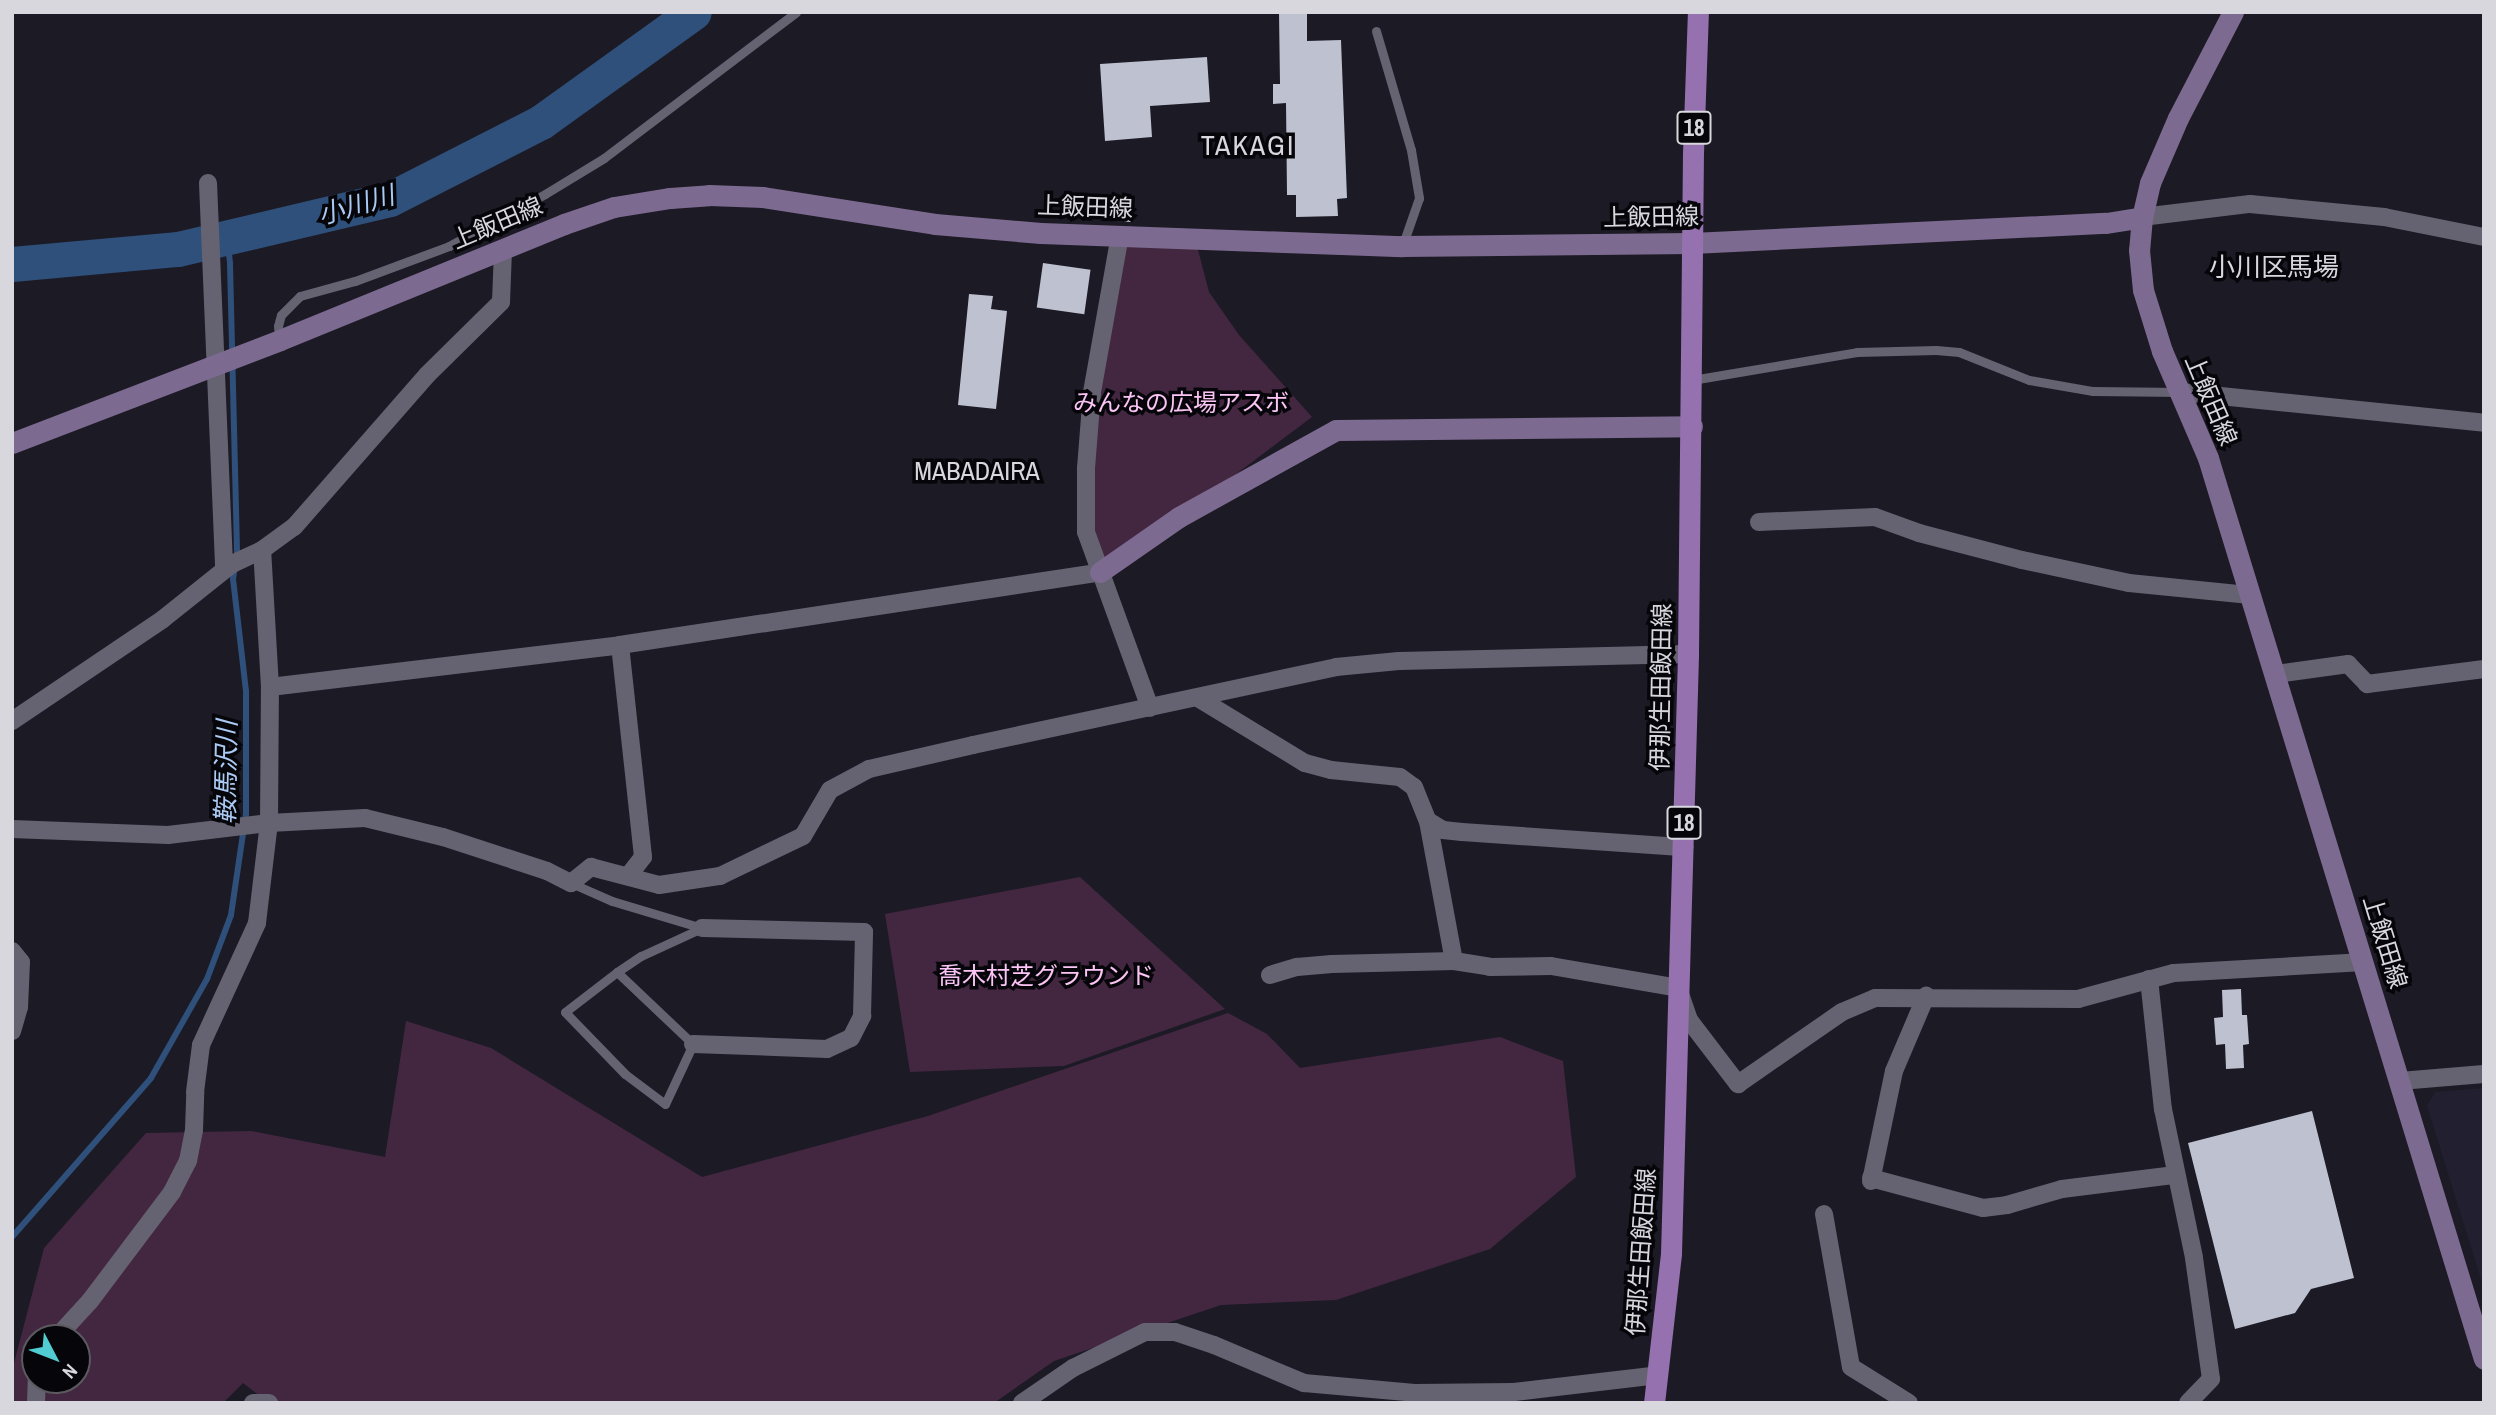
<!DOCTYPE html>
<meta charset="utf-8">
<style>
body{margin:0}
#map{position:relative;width:2496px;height:1415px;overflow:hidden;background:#1c1a25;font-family:"Archivo Narrow","Noto Sans JP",sans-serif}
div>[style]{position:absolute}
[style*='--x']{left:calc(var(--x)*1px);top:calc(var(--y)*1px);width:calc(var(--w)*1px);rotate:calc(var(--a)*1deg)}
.built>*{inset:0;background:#221f30}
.green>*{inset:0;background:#432741}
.stream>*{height:6px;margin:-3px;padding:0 3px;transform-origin:3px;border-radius:3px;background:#2e507a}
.river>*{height:35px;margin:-17.5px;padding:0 17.5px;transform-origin:17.5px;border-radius:17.5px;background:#2e507a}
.building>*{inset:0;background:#bec1d0;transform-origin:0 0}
.lane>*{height:9px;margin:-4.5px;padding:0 4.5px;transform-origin:4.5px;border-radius:4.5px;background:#656371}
.street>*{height:18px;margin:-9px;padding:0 9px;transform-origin:9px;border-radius:9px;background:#656371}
.secondary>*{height:21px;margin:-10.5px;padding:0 10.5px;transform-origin:10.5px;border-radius:10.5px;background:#7d6a90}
.primary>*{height:21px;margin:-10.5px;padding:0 10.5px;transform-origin:10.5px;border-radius:10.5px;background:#9571af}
span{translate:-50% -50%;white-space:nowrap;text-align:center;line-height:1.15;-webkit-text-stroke:7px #06060a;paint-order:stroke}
.shield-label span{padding:2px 5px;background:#06060a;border:2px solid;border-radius:5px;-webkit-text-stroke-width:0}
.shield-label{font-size:23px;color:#d8d7de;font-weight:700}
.street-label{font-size:24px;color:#d8d7de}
.park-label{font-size:24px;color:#fbc4f5}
.water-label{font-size:26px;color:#aacaf3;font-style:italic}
.neighbourhood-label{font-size:26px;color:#d8d7de}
.quarter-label{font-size:28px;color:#d8d7de;letter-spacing:2px}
.frame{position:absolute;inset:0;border:14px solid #d8d7de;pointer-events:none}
.north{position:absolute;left:21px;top:1324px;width:70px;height:70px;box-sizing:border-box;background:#06060a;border:2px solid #5a5a5f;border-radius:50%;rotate:132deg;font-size:19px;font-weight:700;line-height:28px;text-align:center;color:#d8d7de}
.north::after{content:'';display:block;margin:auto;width:24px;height:32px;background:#51ccd1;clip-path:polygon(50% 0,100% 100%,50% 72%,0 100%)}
</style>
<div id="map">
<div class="built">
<i style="clip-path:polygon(2484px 1088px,2484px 1289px,2427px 1106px,2435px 1092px)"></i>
</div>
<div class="green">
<i style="clip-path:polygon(1120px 235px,1197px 246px,1209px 292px,1239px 335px,1312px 417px,1179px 517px,1102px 566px,1087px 529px,1086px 483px)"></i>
<i style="clip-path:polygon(1080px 877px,1225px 1009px,1064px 1066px,910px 1072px,885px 914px)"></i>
<i style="clip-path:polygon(evenodd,1228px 1013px,1267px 1034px,1300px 1068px,1500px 1037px,1563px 1061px,1576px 1177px,1490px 1249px,1336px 1300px,1221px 1305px,1054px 1361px,994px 1403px,269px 1403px,243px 1383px,223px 1403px,12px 1403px,12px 1371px,44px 1248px,146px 1133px,251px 1131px,385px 1157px,406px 1021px,491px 1048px,702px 1177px,928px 1116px,1228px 1013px,35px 1338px,77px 1338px,77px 1380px,35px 1380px,35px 1338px)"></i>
</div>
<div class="stream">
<i style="--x:227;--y:238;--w:26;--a:83"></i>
<i style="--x:230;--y:264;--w:293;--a:88.6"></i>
<i style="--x:12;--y:1237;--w:211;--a:-48.8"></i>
<i style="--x:151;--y:1078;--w:114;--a:-60.5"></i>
<i style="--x:207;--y:979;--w:68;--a:-69.4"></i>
<i style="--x:231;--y:915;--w:102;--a:-81.6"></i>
<i style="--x:246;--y:814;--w:123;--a:-90"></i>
<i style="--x:246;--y:691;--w:113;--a:-96.6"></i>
<i style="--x:233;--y:579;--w:12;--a:-81"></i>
</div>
<div class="river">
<i style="--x:12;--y:264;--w:167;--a:-5.2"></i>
<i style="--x:178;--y:249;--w:218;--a:-13.3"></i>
<i style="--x:390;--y:199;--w:169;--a:-27"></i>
<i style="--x:541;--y:122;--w:188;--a:-35.7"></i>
</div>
<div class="building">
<i style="clip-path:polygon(1279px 12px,1307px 12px,1307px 41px,1341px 40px,1347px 198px,1337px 199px,1338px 216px,1296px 217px,1296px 195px,1287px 195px,1286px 103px,1273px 104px,1273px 84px,1280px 84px)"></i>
<i style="clip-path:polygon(1207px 57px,1210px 102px,1150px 106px,1152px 137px,1105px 141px,1100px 64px)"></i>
<i style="left:1111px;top:198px;width:22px;height:23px;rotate:3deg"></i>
<i style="left:1043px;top:263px;width:48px;height:45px;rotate:8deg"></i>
<i style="clip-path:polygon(969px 294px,993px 296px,991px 309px,1007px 311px,996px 409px,958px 405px)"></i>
<i style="clip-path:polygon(2241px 989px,2242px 1015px,2247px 1015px,2249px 1044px,2243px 1045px,2244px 1068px,2226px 1069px,2225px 1044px,2216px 1045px,2214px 1018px,2223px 1017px,2222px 990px)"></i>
<i style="clip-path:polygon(2312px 1111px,2354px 1278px,2311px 1289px,2295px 1313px,2235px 1329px,2188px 1143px)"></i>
</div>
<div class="lane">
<i style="--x:1376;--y:31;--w:124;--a:73.6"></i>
<i style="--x:1411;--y:150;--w:49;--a:80.5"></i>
<i style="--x:1419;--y:198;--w:49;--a:109.2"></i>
<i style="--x:279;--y:339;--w:13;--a:-94"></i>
<i style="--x:278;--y:326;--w:11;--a:-75"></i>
<i style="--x:281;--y:315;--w:27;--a:-45"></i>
<i style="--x:300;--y:296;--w:57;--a:-15.3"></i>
<i style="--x:355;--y:281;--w:100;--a:-20.4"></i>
<i style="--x:449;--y:246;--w:109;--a:-28.4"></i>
<i style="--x:545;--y:194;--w:69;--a:-31.4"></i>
<i style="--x:604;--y:158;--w:241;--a:-37.2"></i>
<i style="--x:1692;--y:380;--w:167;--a:-9.6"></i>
<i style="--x:1857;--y:352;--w:79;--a:-1.5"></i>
<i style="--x:1936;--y:350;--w:23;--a:5"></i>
<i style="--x:1959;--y:352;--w:75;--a:21.8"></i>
<i style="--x:2029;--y:380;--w:65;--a:9.8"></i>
<i style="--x:2093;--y:391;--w:87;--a:0.7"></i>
<i style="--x:571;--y:883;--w:45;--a:23.7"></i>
<i style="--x:612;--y:901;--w:94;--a:16.7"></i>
<i style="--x:617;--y:972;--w:105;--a:43.5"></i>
<i style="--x:693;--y:1044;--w:66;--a:115"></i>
<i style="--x:665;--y:1104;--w:50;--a:-143.1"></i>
<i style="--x:625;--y:1074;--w:86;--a:-134.1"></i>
<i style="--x:565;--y:1012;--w:66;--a:-37.6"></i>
<i style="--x:617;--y:972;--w:29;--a:-34"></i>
<i style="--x:641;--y:956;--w:67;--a:-24.7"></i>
</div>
<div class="street">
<i style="--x:208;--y:183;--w:387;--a:87.6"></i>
<i style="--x:2142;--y:217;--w:109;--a:-6.9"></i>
<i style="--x:2250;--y:204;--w:135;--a:5.5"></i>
<i style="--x:2384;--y:217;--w:102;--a:11.3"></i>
<i style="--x:1120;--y:235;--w:159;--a:100.1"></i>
<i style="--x:1092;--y:392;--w:76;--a:94.5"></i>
<i style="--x:1086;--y:468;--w:64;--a:90"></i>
<i style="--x:1086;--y:532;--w:187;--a:70"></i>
<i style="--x:2181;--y:392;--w:305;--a:5.8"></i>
<i style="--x:1759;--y:522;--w:116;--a:-2.5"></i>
<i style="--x:1875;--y:517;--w:47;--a:20"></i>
<i style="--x:1919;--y:533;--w:106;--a:14.7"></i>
<i style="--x:2022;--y:560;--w:109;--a:12.1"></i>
<i style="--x:2129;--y:583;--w:122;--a:5.7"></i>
<i style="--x:620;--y:645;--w:213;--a:83.8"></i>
<i style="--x:643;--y:857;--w:23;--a:128"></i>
<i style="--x:2276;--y:674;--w:73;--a:-7.9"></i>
<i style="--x:2348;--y:664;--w:28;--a:46"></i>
<i style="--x:2367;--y:684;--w:118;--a:-7.3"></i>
<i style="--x:270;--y:687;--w:353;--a:-6.8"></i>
<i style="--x:620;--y:645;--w:486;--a:-8.6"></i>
<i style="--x:1198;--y:698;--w:125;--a:31.3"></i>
<i style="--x:1305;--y:763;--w:27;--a:15"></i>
<i style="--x:1331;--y:770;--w:69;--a:5.8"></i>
<i style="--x:1400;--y:777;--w:17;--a:36"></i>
<i style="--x:1414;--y:787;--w:37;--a:68"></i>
<i style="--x:1428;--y:821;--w:142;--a:79.5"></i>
<i style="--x:12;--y:721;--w:182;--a:-34"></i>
<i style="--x:163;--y:619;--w:88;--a:-38.6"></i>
<i style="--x:232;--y:564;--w:33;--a:-25"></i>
<i style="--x:262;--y:550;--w:39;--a:-36"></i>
<i style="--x:294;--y:527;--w:202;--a:-48.8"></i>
<i style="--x:427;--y:375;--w:104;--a:-44.6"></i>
<i style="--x:501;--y:302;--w:52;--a:-87.8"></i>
<i style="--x:1428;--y:821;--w:17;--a:31"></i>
<i style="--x:1443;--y:830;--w:19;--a:6"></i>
<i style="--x:1462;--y:832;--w:223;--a:3.9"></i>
<i style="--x:12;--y:829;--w:156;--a:2.2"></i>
<i style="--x:168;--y:835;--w:102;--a:-6.8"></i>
<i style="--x:269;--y:823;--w:96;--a:-3"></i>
<i style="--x:365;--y:818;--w:80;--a:13.7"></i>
<i style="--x:443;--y:837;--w:109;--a:18.1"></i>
<i style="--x:547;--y:871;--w:27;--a:27"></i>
<i style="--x:571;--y:883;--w:26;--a:-39"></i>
<i style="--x:591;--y:867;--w:70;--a:14.8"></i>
<i style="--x:659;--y:885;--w:62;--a:-8.4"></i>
<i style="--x:720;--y:876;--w:92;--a:-25.7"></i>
<i style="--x:803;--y:836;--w:53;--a:-59.6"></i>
<i style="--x:830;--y:790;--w:44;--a:-28.3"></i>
<i style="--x:869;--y:769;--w:107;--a:-13"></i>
<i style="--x:973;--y:745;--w:371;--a:-12.1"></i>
<i style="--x:1336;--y:667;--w:63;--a:-5.4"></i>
<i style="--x:1399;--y:661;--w:289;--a:-1.4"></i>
<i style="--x:12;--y:951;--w:14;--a:51"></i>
<i style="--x:21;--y:962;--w:45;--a:92.5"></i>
<i style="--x:19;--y:1007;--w:25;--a:106"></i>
<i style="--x:1270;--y:975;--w:28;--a:-17"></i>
<i style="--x:1297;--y:967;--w:35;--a:-5"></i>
<i style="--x:1332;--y:964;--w:122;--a:-1.4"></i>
<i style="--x:1454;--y:961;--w:36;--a:9"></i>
<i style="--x:1490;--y:967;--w:61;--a:-0.9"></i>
<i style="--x:1551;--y:966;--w:129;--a:9.8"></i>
<i style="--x:1678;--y:988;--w:34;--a:71"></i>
<i style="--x:1689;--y:1020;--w:81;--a:52.6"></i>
<i style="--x:1738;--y:1084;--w:126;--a:-34.7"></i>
<i style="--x:1842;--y:1012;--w:36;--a:-23"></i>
<i style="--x:1875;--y:998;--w:203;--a:0.3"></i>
<i style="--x:2078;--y:999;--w:99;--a:-15.2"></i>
<i style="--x:2174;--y:973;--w:190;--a:-3.3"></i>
<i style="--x:2149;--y:979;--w:131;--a:83.9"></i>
<i style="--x:2163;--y:1109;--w:152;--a:78.2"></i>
<i style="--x:2194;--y:1258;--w:122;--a:82"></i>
<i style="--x:2211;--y:1379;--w:33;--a:134"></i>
<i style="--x:693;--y:1044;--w:134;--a:2.1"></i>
<i style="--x:827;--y:1049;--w:26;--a:-25"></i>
<i style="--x:851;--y:1038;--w:25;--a:-63"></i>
<i style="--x:862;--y:1016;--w:84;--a:-88.6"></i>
<i style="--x:864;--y:932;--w:162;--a:-178.6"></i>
<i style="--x:2400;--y:1081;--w:84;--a:-4.8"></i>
<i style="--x:1871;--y:1178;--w:116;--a:15"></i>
<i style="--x:1983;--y:1208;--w:24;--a:-7"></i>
<i style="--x:2007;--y:1205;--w:57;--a:-16.2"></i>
<i style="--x:2062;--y:1189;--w:114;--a:-7.1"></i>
<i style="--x:1871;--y:1181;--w:112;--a:-78.2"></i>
<i style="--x:1894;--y:1071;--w:82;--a:-66.9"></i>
<i style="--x:1824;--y:1214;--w:155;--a:80"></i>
<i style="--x:1851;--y:1367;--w:68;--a:31.8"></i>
<i style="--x:56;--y:1338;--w:50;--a:-47.4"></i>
<i style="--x:90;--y:1301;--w:136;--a:-53"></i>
<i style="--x:172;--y:1192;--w:35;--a:-63"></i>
<i style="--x:188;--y:1161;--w:32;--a:-79"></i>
<i style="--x:194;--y:1130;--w:38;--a:-88"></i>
<i style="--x:195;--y:1092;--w:47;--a:-82.7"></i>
<i style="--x:201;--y:1045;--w:134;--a:-65.3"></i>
<i style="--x:257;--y:923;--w:101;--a:-83.2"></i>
<i style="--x:269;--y:823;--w:136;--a:-89.6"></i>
<i style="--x:270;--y:687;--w:137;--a:-93.3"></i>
<i style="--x:36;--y:1403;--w:23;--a:-88"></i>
<i style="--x:253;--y:1403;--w:16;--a:0"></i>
<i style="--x:1022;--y:1403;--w:62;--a:-34.5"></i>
<i style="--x:1073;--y:1368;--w:80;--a:-26.6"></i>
<i style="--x:1145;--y:1332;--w:30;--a:0"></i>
<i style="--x:1175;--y:1332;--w:41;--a:18.4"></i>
<i style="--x:1214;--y:1345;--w:98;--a:22.9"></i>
<i style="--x:1304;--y:1383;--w:111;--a:5.1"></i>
<i style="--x:1415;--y:1393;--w:99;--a:-0.6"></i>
<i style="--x:1514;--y:1392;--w:145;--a:-6.7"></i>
</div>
<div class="secondary">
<i style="--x:2233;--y:12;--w:119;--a:117.4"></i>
<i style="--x:2178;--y:118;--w:71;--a:113.3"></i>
<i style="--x:2150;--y:183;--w:35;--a:103"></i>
<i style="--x:2142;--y:217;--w:33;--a:95"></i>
<i style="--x:2139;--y:250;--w:40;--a:84.3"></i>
<i style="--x:2143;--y:290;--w:64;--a:72.7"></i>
<i style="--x:2162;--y:351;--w:116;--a:66.7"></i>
<i style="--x:2208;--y:458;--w:942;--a:72.97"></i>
<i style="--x:12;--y:443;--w:287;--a:-21"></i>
<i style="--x:280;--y:340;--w:307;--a:-22.2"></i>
<i style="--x:564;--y:224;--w:53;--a:-18.8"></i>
<i style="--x:614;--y:207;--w:57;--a:-9.1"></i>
<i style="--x:670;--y:198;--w:39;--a:-4"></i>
<i style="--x:709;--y:195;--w:54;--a:2.1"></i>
<i style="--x:763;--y:197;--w:174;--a:8.9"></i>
<i style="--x:935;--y:224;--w:106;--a:4.9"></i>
<i style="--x:1041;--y:233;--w:361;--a:2.1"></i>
<i style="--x:1402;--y:246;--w:290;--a:-0.6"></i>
<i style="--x:1692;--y:243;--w:414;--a:-2.8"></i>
<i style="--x:2106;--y:223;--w:36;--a:-9"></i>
<i style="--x:1100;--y:572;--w:96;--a:-34.8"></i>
<i style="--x:1179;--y:517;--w:179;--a:-29"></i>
<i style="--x:1336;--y:430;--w:356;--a:-0.6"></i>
</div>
<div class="primary">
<i style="--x:1654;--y:1403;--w:151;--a:-83.5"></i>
<i style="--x:1671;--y:1253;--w:599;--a:-88.37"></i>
<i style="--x:1688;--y:654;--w:501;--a:-89.43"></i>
<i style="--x:1693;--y:153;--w:141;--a:-88"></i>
</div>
<div class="shield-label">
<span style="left:1694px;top:128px">18</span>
<span style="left:1684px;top:823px">18</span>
</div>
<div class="street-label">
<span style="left:1085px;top:207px;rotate:2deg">上飯田線</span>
<span style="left:1651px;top:217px;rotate:-1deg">上飯田線</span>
<span style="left:497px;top:223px;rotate:-23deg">上飯田線</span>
<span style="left:2211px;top:400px;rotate:67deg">上飯田線</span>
<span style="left:1661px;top:687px;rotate:-89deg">伊那生田飯田線</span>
<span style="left:2385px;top:942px;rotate:73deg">上飯田線</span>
<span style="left:1641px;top:1252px;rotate:-86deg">伊那生田飯田線</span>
</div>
<div class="park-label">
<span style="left:1181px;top:403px">みんなの広場アスボ</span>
<span style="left:1046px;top:976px">喬木村芝グラウンド</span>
</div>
<div class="water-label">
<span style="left:356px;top:205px;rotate:-16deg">小川川</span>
<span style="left:226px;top:772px;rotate:-89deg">鞍馬沢川</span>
</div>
<div class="neighbourhood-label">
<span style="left:2274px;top:267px">小川区馬場</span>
<span style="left:977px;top:471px">MABADAIRA</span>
</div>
<div class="quarter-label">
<span style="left:1248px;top:145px">TAKAGI</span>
</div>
<div class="frame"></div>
<div class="north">N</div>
</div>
